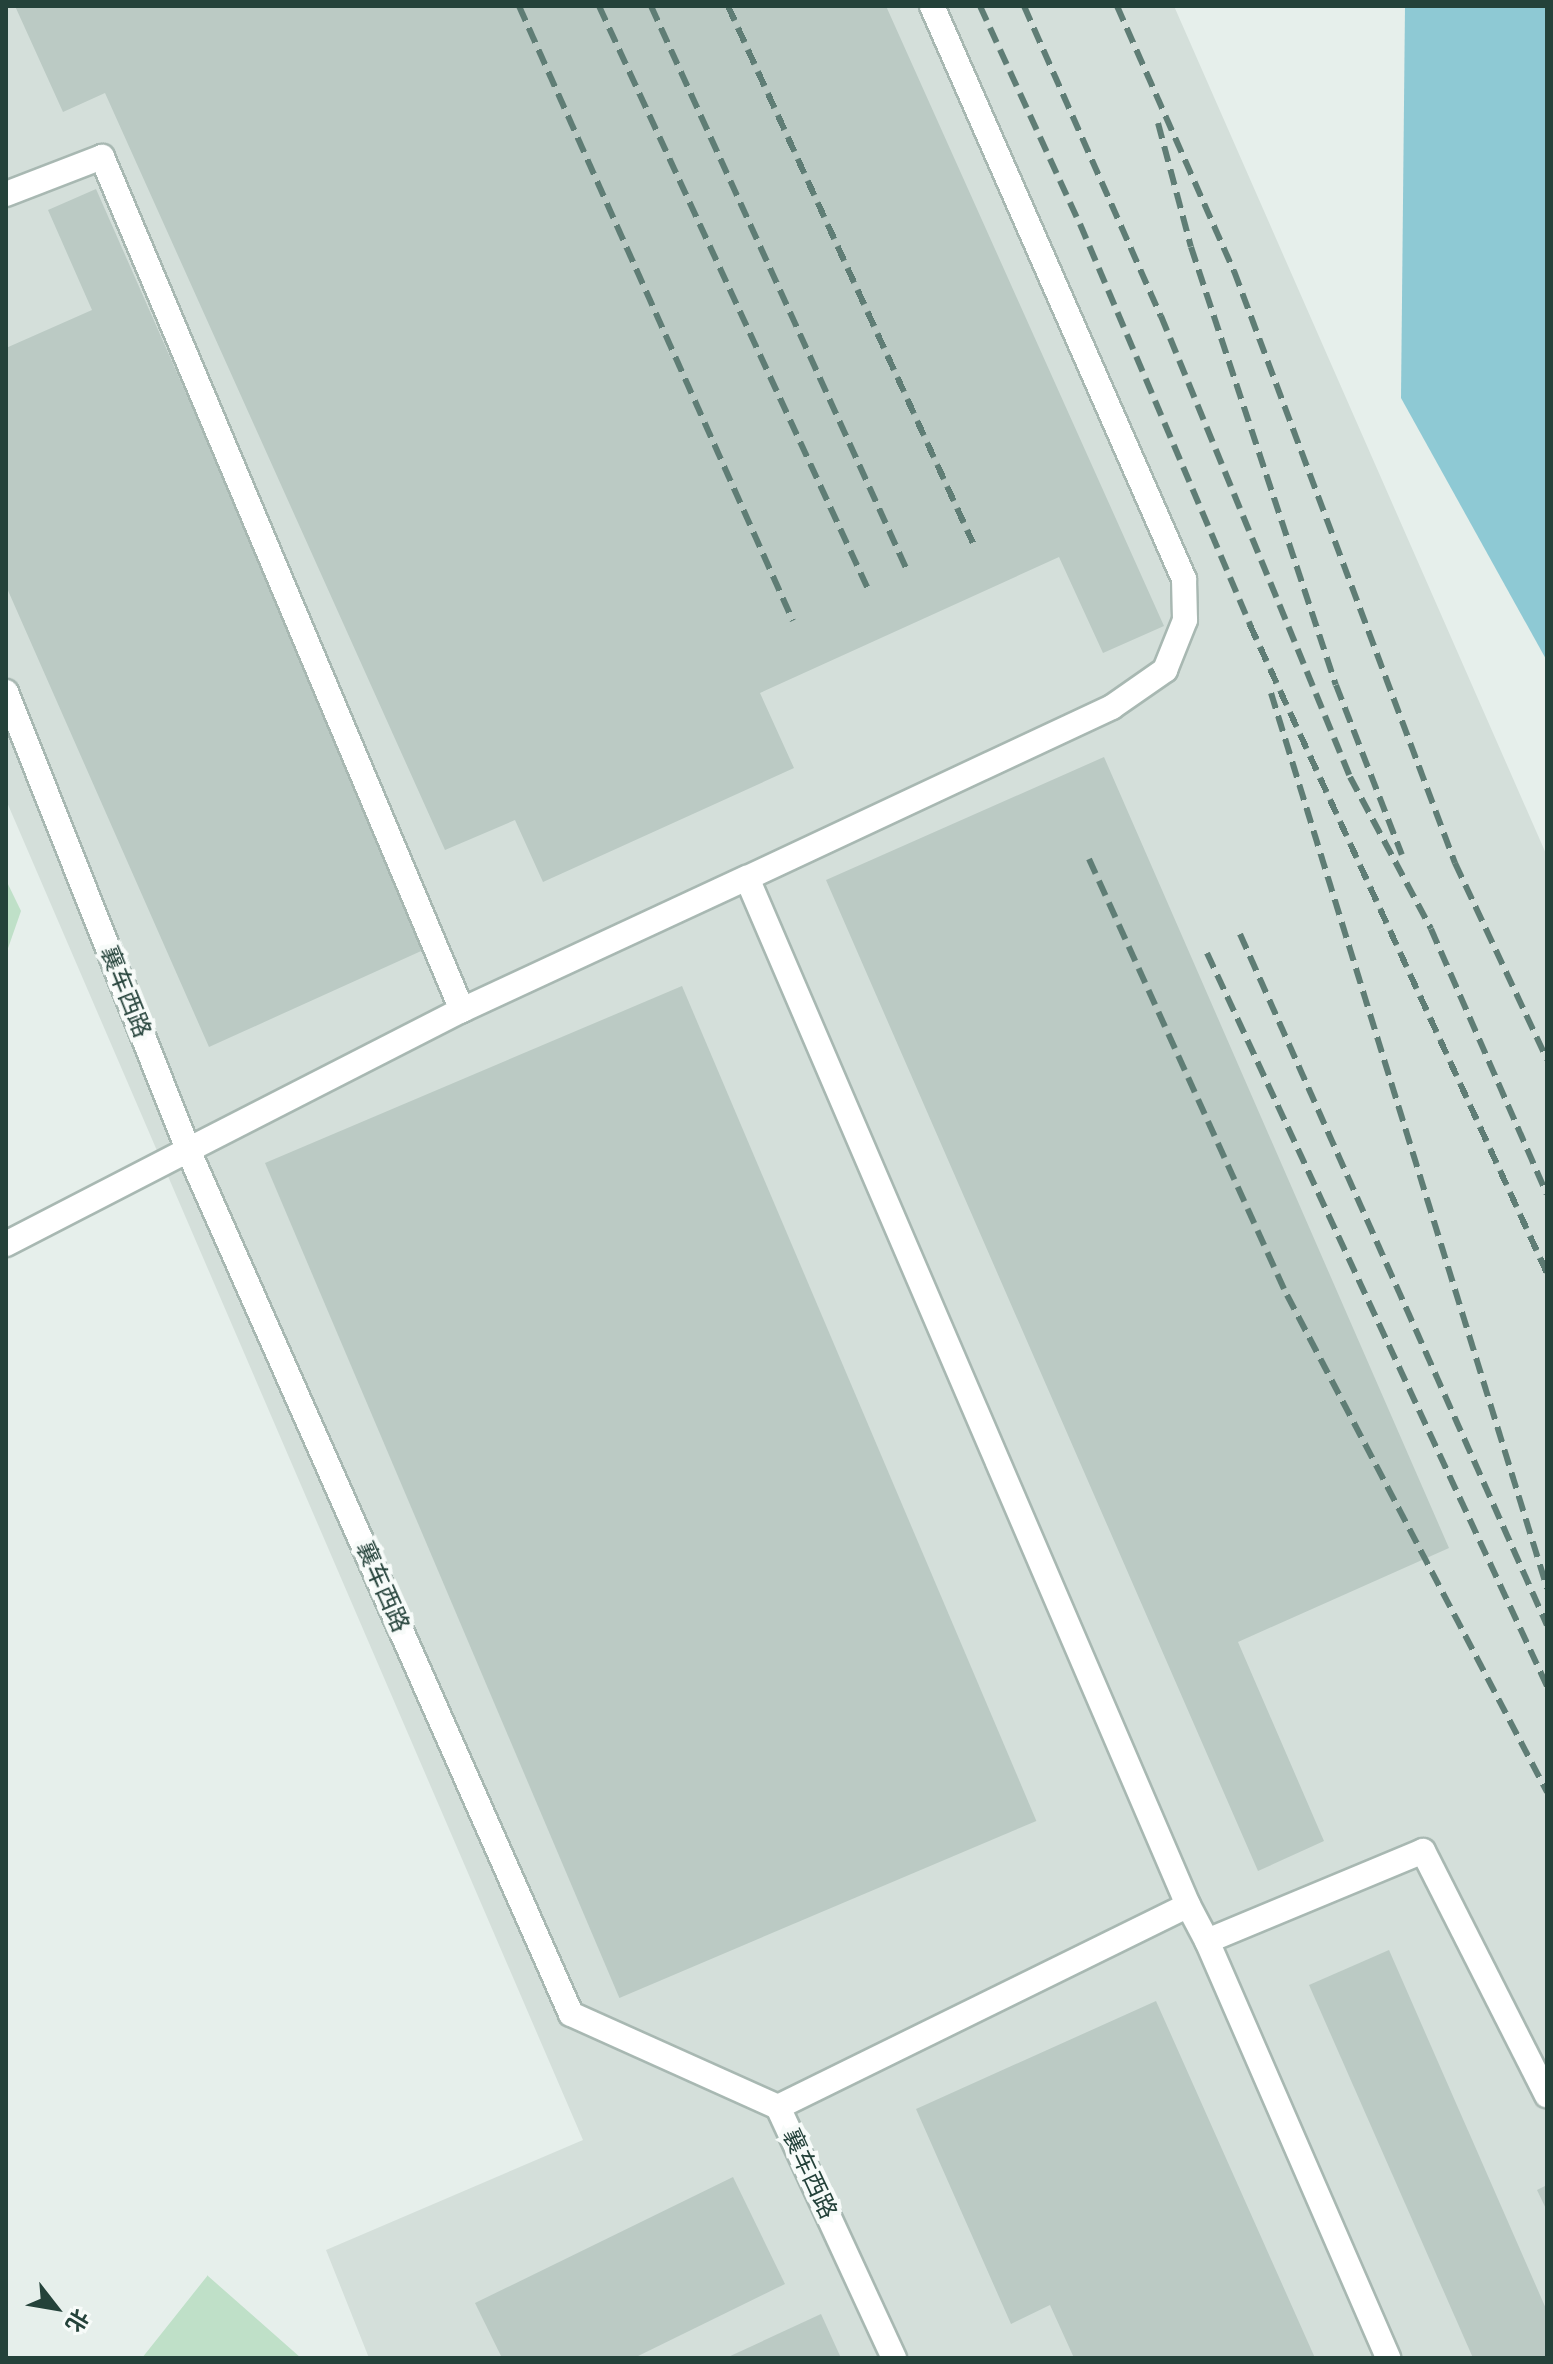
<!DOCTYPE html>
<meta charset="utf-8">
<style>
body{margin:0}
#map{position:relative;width:1553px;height:2364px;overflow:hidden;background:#e6efeb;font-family:Karla,"Noto Sans SC",sans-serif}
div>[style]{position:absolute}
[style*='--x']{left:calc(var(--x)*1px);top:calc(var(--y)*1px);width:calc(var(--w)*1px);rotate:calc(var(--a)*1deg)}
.built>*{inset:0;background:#d4dfda}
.green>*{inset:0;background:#bfe0c8}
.water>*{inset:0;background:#8ec9d4}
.building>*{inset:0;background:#bbcac4;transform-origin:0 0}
.roads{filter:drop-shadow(2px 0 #a8b8b2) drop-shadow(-2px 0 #a8b8b2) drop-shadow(0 2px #a8b8b2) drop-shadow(0 -2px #a8b8b2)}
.service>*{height:24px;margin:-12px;padding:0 12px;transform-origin:12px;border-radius:12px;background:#fff}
.minor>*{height:24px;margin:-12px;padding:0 12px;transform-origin:12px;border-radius:12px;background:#fff}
.rail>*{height:6px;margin-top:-3px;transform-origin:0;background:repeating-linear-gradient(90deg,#5f7d75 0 16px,transparent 0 24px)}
span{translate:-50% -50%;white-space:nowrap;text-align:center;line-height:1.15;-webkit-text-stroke:8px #f7fbf9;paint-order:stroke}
.street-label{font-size:24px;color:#24423a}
.frame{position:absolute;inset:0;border:8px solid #24423a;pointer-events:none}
.north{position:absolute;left:16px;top:2268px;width:80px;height:80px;-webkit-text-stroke:6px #f7fbf9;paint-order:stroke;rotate:121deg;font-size:22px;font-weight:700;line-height:32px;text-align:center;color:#24423a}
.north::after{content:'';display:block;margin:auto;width:28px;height:36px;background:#24423a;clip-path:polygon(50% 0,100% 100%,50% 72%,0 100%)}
</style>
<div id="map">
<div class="built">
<i style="clip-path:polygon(6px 6px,1174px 6px,1547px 856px,1547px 2358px,369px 2358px,326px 2250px,583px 2140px,6px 800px)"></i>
</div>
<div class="green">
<i style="clip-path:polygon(6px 880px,21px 911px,6px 954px)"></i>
<i style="clip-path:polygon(208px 2275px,208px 2276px,301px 2358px,142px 2358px)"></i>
</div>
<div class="water">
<i style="clip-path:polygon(1405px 6px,1547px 6px,1547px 661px,1401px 398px)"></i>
</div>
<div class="building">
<i style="clip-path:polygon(15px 6px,886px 6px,1164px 626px,1103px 653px,1059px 557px,760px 693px,794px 768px,543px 882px,515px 820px,445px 850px,105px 93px,63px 112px)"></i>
<i style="clip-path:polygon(96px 189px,430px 947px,209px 1047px,6px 586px,6px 348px,92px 310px,48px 210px)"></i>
<i style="clip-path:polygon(1104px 757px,1449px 1548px,1238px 1642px,1324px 1841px,1258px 1871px,826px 880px)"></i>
<i style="left:682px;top:986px;width:907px;height:453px;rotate:67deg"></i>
<i style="clip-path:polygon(1389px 1950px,1547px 2311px,1547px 2358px,1473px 2358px,1309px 1985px)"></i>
<i style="clip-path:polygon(1156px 2001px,1315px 2358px,1074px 2358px,1050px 2305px,1011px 2324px,916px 2109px)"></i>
<i style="clip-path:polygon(733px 2177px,785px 2284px,634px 2358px,502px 2358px,475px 2303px)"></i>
<i style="clip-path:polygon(1547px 2185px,1547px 2211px,1537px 2190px)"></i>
<i style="clip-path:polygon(821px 2314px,841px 2358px,726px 2358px)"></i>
</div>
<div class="roads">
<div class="service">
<i style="--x:6;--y:194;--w:103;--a:-21.1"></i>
<i style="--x:102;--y:157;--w:926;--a:67.12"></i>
<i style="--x:462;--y:1010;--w:314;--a:-24.9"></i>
<i style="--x:747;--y:878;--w:1118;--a:66.76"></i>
<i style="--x:1188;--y:1905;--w:41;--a:62.2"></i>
<i style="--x:1207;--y:1941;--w:455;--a:66.5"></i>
<i style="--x:747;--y:878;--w:403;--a:-25.1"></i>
<i style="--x:1112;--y:707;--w:65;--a:-34.9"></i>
<i style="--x:1165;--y:670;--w:54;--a:-68.2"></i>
<i style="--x:1185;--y:620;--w:41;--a:-91.4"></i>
<i style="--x:1184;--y:579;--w:626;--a:-113.74"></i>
<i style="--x:188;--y:1150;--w:308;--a:-27.1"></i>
<i style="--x:1207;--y:1941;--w:234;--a:-22.6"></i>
<i style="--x:1423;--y:1851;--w:274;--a:63.1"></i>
<i style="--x:778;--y:2107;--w:457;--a:-26.2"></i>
</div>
<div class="minor">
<i style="--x:6;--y:692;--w:493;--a:68.3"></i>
<i style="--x:188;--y:1150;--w:945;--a:66.09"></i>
<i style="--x:571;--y:2014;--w:227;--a:24.2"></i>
<i style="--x:778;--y:2107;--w:277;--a:65.2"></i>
<i style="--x:6;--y:1244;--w:205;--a:-27.3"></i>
</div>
</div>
<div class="rail">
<i style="--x:519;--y:6;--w:673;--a:65.99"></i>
<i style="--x:599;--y:6;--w:642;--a:65.23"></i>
<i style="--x:651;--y:6;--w:619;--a:65.59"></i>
<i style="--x:728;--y:6;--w:590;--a:65.48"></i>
<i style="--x:980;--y:6;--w:240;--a:65.4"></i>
<i style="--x:1080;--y:224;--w:436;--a:67"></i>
<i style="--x:1250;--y:625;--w:713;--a:65.38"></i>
<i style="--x:1024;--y:6;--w:339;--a:66.2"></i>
<i style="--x:1161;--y:316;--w:498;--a:67.7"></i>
<i style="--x:1350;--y:777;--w:172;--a:61.9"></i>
<i style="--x:1431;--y:929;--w:289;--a:66.4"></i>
<i style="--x:1117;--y:6;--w:290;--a:66.2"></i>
<i style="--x:1234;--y:271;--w:632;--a:69.53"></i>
<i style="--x:1455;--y:863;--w:217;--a:64.9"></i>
<i style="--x:1158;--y:123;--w:128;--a:75.1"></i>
<i style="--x:1191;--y:247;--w:461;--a:71.7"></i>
<i style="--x:1336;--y:685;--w:182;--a:68.8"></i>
<i style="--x:1271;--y:693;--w:937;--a:72.86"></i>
<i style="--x:1089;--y:859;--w:479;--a:65.6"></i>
<i style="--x:1287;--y:1295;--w:561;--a:62.38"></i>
<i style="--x:1240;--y:934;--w:756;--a:66.05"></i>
<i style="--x:1207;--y:953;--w:808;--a:65.12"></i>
</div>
<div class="street-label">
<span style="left:125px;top:992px;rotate:68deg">襄车西路</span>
<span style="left:382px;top:1587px;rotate:66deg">襄车西路</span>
<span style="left:809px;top:2174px;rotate:65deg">襄车西路</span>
</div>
<div class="frame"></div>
<div class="north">北</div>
</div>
